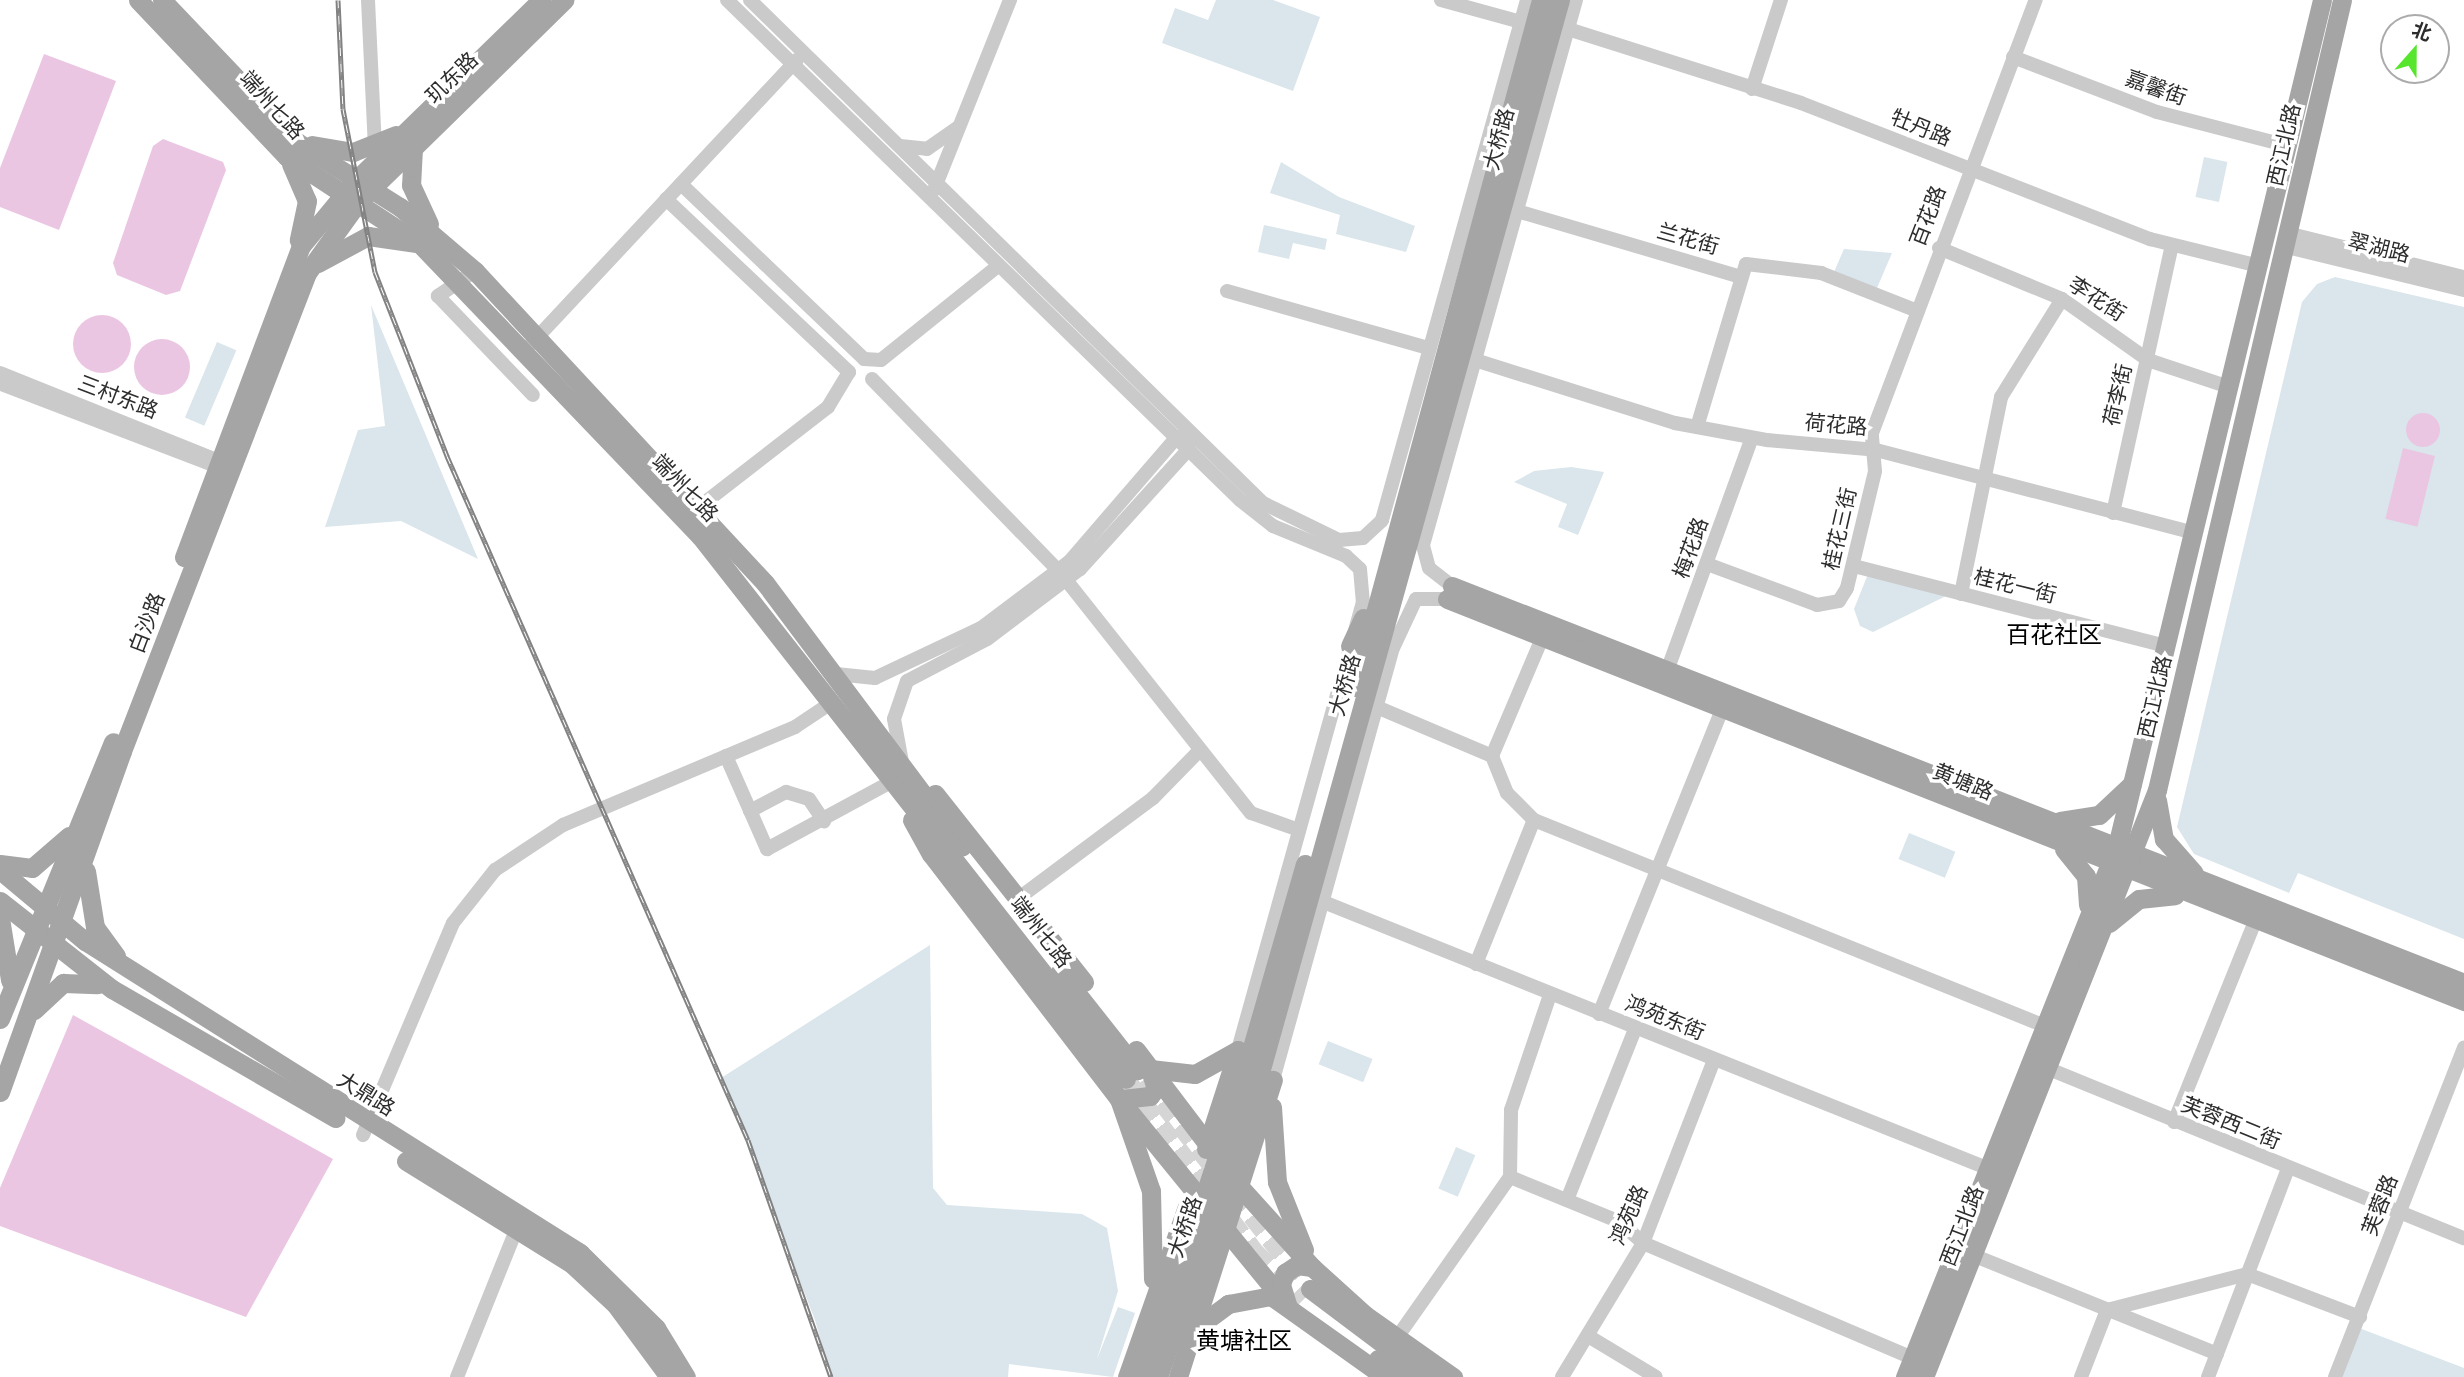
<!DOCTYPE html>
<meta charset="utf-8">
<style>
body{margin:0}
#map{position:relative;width:2464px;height:1377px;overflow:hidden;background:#fff;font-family:"Public Sans","Noto Sans SC",sans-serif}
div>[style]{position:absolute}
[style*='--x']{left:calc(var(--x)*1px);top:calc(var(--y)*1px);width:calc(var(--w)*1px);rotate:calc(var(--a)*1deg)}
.green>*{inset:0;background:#dae6eb;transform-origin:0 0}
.water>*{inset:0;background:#ebc6e2;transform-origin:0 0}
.round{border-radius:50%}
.major-tunnel>*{height:19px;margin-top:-9.5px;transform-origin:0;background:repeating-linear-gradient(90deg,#d5d5d5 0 19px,transparent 0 29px)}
.minor>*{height:14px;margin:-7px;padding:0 7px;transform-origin:7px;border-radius:7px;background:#cacaca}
.major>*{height:19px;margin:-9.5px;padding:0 9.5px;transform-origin:9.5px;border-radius:9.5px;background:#a5a5a5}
.rail>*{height:5px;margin-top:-2.5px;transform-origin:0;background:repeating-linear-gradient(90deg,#fff 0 8px,#828282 0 16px);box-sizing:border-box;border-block:2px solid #828282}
span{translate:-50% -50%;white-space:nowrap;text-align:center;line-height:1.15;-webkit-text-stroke:7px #fff;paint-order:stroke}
.street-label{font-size:21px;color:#2d2d2d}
.quarter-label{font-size:24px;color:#000}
.north{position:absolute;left:2380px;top:14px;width:70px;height:70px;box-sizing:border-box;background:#fff;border:2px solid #ababab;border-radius:50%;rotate:21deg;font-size:19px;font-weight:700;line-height:28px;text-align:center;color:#2d2d2d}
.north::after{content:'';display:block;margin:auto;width:24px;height:32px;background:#57e62d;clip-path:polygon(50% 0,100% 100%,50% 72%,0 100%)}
</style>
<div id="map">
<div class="green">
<i style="clip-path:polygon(1216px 0,1273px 0,1320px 17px,1293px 91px,1162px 43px,1175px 8px,1208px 20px)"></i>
<i style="left:2204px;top:157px;width:24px;height:41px;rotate:12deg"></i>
<i style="clip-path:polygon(1281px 162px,1339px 197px,1415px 226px,1406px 252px,1336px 234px,1340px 215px,1270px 193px)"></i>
<i style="clip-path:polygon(1264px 225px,1327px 239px,1325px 250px,1293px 243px,1289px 259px,1258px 252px)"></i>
<i style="clip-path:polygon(1844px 249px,1892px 253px,1877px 288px,1834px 272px)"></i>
<i style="clip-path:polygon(2335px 277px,2464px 307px,2464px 939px,2298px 873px,2289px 893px,2194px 854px,2177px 827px,2302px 302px,2317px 284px)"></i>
<i style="clip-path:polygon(371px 305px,478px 559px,401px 521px,325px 527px,358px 430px,385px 426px)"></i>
<i style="left:217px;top:342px;width:21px;height:82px;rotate:23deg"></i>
<i style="clip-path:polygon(1571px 467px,1604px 472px,1578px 535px,1558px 527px,1567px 504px,1514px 482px,1534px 471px)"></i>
<i style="clip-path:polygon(1868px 574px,1950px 594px,1873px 632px,1860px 626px,1854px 609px)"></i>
<i style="left:1909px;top:833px;width:50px;height:28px;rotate:22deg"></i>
<i style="clip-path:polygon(930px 945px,933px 1188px,947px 1205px,1082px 1214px,1107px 1228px,1118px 1291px,1097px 1359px,1118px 1307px,1135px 1313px,1113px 1377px,1009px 1364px,1008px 1377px,831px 1377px,815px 1320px,721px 1078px)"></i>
<i style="left:1328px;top:1041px;width:48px;height:25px;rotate:22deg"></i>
<i style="left:1456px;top:1147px;width:21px;height:45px;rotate:23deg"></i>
<i style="clip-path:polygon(2359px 1328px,2464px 1368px,2464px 1377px,2341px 1377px)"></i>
</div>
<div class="water">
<i style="clip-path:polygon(44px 54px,116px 81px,59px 230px,0 207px,0 168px)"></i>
<i style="clip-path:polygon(163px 139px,223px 162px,226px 170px,180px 291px,166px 295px,117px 275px,113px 263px,153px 146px)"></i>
<i class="round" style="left:73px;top:315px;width:58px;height:58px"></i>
<i class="round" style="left:134px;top:339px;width:56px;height:56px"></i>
<i class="round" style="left:2406px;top:413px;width:34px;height:34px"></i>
<i style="left:2403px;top:448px;width:33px;height:73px;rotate:14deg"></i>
<i style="clip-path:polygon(73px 1015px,333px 1159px,246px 1317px,0 1226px,0 1188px)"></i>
</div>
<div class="major-tunnel">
<i style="--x:1126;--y:1079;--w:214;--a:53.3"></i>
<i style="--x:1254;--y:1251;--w:69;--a:45"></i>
<i style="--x:1144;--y:1079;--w:268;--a:51.7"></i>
</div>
<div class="minor">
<i style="--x:368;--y:0;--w:146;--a:87.3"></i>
<i style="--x:727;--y:0;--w:716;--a:44.26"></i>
<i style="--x:1240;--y:500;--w:42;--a:38.2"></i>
<i style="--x:1273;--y:526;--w:79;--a:22.3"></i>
<i style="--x:1346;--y:556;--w:19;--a:43"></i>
<i style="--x:1360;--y:569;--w:33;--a:85"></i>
<i style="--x:1363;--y:602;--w:465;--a:105.6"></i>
<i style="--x:750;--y:0;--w:718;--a:44.44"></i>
<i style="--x:1263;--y:503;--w:85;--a:26"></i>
<i style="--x:1339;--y:540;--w:24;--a:-5"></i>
<i style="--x:1363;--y:538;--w:26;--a:-43"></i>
<i style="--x:1382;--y:520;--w:540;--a:-74.42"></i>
<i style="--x:1441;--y:0;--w:83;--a:15.4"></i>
<i style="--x:1568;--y:29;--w:244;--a:17.6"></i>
<i style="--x:1801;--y:103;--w:375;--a:21.3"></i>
<i style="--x:2150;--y:239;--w:112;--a:13.9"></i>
<i style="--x:2013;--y:57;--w:154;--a:20.9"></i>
<i style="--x:2157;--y:112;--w:135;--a:14.5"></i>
<i style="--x:1752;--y:89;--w:94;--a:-72"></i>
<i style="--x:900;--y:146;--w:27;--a:6"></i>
<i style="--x:927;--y:149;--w:39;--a:-35"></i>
<i style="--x:681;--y:184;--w:253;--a:43.7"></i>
<i style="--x:864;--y:359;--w:17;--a:3"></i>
<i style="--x:881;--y:360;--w:151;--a:-38.8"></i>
<i style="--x:934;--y:190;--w:205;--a:-68.2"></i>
<i style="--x:666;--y:199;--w:252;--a:43.4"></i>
<i style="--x:849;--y:372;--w:41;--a:121"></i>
<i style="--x:828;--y:407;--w:165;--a:142.2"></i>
<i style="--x:1517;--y:211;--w:230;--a:16.4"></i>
<i style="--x:2287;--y:233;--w:182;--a:14"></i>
<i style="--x:2283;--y:246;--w:186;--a:13.7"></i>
<i style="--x:1939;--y:248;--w:133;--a:22.5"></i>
<i style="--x:2062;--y:299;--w:105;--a:35.3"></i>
<i style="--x:2148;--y:360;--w:85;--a:18.4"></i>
<i style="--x:475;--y:271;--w:45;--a:146"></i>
<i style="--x:438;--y:296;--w:137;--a:46.2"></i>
<i style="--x:1227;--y:291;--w:210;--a:15.8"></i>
<i style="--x:531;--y:344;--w:389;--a:-46.9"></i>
<i style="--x:1475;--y:360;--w:210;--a:17.5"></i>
<i style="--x:1675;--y:423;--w:94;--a:10.5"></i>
<i style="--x:1767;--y:440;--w:109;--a:5.2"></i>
<i style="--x:1876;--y:450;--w:329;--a:14.6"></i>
<i style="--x:0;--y:373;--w:244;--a:21.9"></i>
<i style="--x:872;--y:379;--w:268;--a:45.8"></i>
<i style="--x:1059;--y:571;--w:309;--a:51.6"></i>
<i style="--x:1251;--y:813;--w:51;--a:19.5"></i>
<i style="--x:1;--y:384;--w:239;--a:20.9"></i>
<i style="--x:1697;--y:427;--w:170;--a:-73.3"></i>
<i style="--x:1746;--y:264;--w:76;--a:6.8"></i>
<i style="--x:1821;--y:273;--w:101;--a:21.5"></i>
<i style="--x:2113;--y:513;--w:274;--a:-77.6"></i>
<i style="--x:1707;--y:564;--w:117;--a:20.4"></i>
<i style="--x:1817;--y:605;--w:22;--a:-10"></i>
<i style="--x:1839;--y:601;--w:15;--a:-58"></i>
<i style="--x:1847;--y:588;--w:120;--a:-76.5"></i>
<i style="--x:1875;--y:471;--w:38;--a:-95"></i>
<i style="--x:1872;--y:433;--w:463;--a:-69.3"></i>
<i style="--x:1854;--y:566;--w:322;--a:14.4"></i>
<i style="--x:1452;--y:586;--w:29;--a:-142"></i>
<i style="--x:1429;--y:568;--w:24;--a:-105"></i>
<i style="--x:1423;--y:545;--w:566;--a:-74.32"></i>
<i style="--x:1961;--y:594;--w:201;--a:-78.5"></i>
<i style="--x:2001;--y:397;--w:115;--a:-58.1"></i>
<i style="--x:1667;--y:671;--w:248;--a:-70"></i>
<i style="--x:836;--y:674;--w:39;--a:6"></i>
<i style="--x:875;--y:678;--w:117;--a:-25.3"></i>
<i style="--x:981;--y:628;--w:110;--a:-36.9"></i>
<i style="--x:1069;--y:562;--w:164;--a:-49.2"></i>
<i style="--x:1176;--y:438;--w:16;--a:-15"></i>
<i style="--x:1191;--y:434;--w:16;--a:101"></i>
<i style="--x:1188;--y:450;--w:161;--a:132.2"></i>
<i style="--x:1080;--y:569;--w:116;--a:143"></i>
<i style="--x:987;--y:639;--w:90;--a:152.3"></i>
<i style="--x:907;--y:681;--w:40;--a:108.9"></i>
<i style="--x:894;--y:719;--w:44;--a:79.5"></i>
<i style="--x:1379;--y:708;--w:123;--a:23"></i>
<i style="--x:1492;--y:756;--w:40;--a:68"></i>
<i style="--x:1507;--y:793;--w:38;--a:45"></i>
<i style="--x:1534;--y:820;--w:551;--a:21.96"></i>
<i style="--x:726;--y:756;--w:102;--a:66.2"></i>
<i style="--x:767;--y:849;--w:139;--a:-28.4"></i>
<i style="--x:1492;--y:756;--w:128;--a:-67"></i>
<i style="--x:750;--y:811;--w:41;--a:-27.8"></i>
<i style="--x:786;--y:792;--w:24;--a:17"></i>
<i style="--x:809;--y:799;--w:27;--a:56"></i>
<i style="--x:1019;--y:898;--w:167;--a:-36.7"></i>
<i style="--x:1153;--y:798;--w:67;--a:-45.6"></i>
<i style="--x:1326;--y:903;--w:714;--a:21.86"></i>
<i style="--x:1476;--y:964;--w:155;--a:-68.1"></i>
<i style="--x:1599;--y:1014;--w:328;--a:-68"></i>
<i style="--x:2049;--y:1069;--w:448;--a:22.2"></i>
<i style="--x:1273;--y:1080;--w:448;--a:-74.5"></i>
<i style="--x:1393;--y:648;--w:54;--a:-64.9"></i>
<i style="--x:1416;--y:599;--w:31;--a:0"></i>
<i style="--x:2174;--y:1122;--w:216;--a:-68"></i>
<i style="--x:363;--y:1135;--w:230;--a:-67"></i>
<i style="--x:453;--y:923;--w:68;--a:-51.6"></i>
<i style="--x:495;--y:870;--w:82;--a:-33.5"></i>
<i style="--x:563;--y:825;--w:252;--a:-22.9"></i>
<i style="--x:795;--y:727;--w:43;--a:-33.7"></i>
<i style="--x:1510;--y:1177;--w:117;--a:22.2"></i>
<i style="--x:1618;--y:1221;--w:33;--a:41"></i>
<i style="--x:1643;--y:1243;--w:293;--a:23.1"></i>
<i style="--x:1567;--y:1200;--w:184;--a:-68.3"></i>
<i style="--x:1975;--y:1256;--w:261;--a:22"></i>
<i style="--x:1588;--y:1336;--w:79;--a:31.1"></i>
<i style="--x:1396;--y:1339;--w:198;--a:-54.9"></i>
<i style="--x:1510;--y:1177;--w:67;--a:-89.1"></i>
<i style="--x:1511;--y:1110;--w:121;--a:-71.3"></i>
<i style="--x:457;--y:1377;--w:150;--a:-68.1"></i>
<i style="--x:1562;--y:1377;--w:157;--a:-58.8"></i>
<i style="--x:1643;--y:1243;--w:196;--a:-68.8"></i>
<i style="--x:2081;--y:1377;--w:72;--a:-68.8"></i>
<i style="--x:2107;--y:1310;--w:145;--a:-14.4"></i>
<i style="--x:2247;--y:1274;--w:121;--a:20.8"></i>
<i style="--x:2208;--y:1377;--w:223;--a:-69"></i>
<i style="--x:2335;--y:1377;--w:354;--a:-68.6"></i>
</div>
<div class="major">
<i style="--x:138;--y:0;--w:216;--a:46.5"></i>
<i style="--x:287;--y:157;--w:159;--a:33.2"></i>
<i style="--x:420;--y:244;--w:405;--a:46.2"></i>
<i style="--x:700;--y:536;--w:690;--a:51.88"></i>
<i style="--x:162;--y:0;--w:196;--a:46.4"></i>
<i style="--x:297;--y:142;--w:122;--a:32.3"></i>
<i style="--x:400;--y:207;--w:99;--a:40.5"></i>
<i style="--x:475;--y:271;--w:426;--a:47.1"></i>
<i style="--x:765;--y:583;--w:329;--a:53.2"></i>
<i style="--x:312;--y:145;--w:42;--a:9.7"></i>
<i style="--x:353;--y:152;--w:46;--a:-21.6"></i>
<i style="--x:413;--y:148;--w:37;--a:93"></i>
<i style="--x:411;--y:185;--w:43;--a:65.2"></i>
<i style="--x:291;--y:164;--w:40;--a:66.6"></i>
<i style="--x:307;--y:201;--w:40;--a:102"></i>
<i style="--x:318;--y:263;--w:57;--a:-28.4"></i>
<i style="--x:368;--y:236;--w:49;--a:8.3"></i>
<i style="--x:184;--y:557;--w:332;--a:-69.4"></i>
<i style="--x:301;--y:246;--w:85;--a:-50.3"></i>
<i style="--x:355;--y:181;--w:260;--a:-44.2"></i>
<i style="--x:1452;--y:586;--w:1087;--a:21.42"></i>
<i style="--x:1447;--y:599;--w:1094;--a:21.57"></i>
<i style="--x:1350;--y:646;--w:31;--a:-65"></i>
<i style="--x:1355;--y:687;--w:712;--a:-74.85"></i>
<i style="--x:935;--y:794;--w:240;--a:51.6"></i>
<i style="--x:2157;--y:800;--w:40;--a:80"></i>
<i style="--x:2164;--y:839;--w:45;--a:48.6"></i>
<i style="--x:912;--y:820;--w:39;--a:61"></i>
<i style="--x:931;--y:854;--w:309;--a:52.5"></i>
<i style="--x:1119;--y:1099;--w:267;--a:50.8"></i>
<i style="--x:2060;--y:821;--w:39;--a:-9"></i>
<i style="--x:2099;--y:815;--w:45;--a:-43.2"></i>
<i style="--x:2064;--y:849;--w:35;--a:51"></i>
<i style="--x:2086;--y:876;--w:29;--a:86"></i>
<i style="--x:0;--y:864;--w:32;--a:7"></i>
<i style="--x:32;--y:868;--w:49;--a:-40.9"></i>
<i style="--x:0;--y:870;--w:111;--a:39.9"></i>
<i style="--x:85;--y:941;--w:585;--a:32.22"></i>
<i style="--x:580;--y:1253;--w:107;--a:44.6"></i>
<i style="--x:656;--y:1328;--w:57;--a:58.5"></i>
<i style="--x:86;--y:871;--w:57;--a:80.9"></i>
<i style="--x:95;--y:927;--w:36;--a:54"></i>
<i style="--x:0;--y:901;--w:142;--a:38.2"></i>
<i style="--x:112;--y:989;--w:258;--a:30"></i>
<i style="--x:0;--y:918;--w:63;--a:80.8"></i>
<i style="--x:2109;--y:923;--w:38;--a:-39"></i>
<i style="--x:2139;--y:899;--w:36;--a:-6"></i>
<i style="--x:1060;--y:972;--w:125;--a:51.8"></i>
<i style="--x:34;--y:1010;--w:40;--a:-43"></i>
<i style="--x:63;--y:983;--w:34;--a:2"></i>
<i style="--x:0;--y:1019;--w:299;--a:-67.8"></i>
<i style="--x:1136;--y:1050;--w:172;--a:52.8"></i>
<i style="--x:1240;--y:1187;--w:108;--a:48"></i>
<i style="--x:1312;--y:1267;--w:72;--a:42.2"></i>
<i style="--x:1365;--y:1315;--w:108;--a:35.2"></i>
<i style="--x:1150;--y:1069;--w:45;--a:6.3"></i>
<i style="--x:1195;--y:1074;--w:49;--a:-29.2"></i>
<i style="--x:1150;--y:1070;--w:19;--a:72"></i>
<i style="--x:1156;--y:1088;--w:10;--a:127"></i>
<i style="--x:1150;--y:1096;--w:31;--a:174"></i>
<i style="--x:1119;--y:1099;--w:97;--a:70.8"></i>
<i style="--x:1151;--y:1191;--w:88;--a:88.7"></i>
<i style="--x:0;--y:1092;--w:362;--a:-70.3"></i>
<i style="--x:122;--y:751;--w:513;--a:-68.84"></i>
<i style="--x:307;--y:273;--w:87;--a:-54.3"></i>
<i style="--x:358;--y:202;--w:289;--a:-44.4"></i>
<i style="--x:1272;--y:1107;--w:75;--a:86.2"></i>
<i style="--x:1277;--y:1182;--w:73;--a:68.3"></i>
<i style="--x:1206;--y:1149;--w:104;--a:-72.1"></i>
<i style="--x:406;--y:1161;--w:195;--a:31.8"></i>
<i style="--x:572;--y:1264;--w:60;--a:43"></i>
<i style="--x:616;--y:1305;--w:89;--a:53.6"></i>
<i style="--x:1310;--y:1289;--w:146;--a:36.9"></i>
<i style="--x:1287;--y:1304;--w:21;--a:-107"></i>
<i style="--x:1281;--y:1284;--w:12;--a:-70"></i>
<i style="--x:1285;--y:1273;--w:14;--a:-34"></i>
<i style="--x:1297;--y:1265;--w:15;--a:8"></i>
<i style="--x:1193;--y:1330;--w:44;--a:-36.6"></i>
<i style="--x:1228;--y:1304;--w:44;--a:-10.5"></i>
<i style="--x:1271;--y:1296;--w:140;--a:35.4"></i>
<i style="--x:1378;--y:1359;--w:30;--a:37"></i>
<i style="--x:1127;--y:1377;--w:180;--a:-70.6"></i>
<i style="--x:1144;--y:1377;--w:311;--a:-71.6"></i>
<i style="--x:1242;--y:1082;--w:227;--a:-73.9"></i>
<i style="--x:1158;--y:1377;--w:306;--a:-71.3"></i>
<i style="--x:1256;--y:1087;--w:1129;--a:-74.38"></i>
<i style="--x:1178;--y:1377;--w:312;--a:-72.3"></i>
<i style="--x:1905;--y:1377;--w:572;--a:-68.24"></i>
<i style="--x:2117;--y:846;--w:870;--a:-76.38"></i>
<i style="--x:1924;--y:1377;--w:632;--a:-68.35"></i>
<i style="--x:2157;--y:790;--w:811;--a:-76.82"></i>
</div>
<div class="rail">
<i style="--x:338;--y:0;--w:109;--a:87.4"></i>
<i style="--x:343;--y:109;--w:166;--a:78.9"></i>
<i style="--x:375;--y:272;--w:198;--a:68.6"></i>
<i style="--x:447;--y:456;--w:747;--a:66.25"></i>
<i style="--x:748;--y:1140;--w:251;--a:70.7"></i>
</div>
<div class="street-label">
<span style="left:452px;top:78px;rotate:-44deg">玑东路</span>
<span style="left:2156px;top:88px;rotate:20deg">嘉馨街</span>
<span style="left:272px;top:105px;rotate:48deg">端州七路</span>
<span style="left:1921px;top:128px;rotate:22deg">牡丹路</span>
<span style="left:1499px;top:139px;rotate:-75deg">大桥路</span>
<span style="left:2284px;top:145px;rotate:-77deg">西江北路</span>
<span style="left:1928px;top:216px;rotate:-69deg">百花路</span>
<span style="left:1688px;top:239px;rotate:16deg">兰花街</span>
<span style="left:2379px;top:248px;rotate:14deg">翠湖路</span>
<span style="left:2097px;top:299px;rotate:33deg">李花街</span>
<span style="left:2118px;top:395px;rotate:-77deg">荷李街</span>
<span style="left:118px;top:397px;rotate:21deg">三村东路</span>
<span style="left:1836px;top:425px;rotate:5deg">荷花路</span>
<span style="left:685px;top:488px;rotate:46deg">端州七路</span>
<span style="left:1840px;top:529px;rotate:-77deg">桂花三街</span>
<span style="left:1691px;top:548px;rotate:-70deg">梅花路</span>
<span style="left:2015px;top:586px;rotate:14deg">桂花一街</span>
<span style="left:147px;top:623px;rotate:-69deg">白沙路</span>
<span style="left:1345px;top:685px;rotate:-74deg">大桥路</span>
<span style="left:2155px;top:697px;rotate:-77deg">西江北路</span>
<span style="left:1963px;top:782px;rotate:22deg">黄塘路</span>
<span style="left:1041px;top:932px;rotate:52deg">端州七路</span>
<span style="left:1665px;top:1018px;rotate:22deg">鸿苑东街</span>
<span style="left:366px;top:1094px;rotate:32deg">大鼎路</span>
<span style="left:2231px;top:1123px;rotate:22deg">芙蓉西二街</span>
<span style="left:2380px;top:1205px;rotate:-69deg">芙蓉路</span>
<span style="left:1629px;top:1215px;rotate:-66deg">鸿苑路</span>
<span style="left:1962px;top:1226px;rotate:-69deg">西江北路</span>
<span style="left:1185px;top:1227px;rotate:-71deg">大桥路</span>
</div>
<div class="quarter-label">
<span style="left:2054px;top:635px">百花社区</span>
<span style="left:1244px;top:1341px">黄塘社区</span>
</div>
<div class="north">北</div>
</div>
